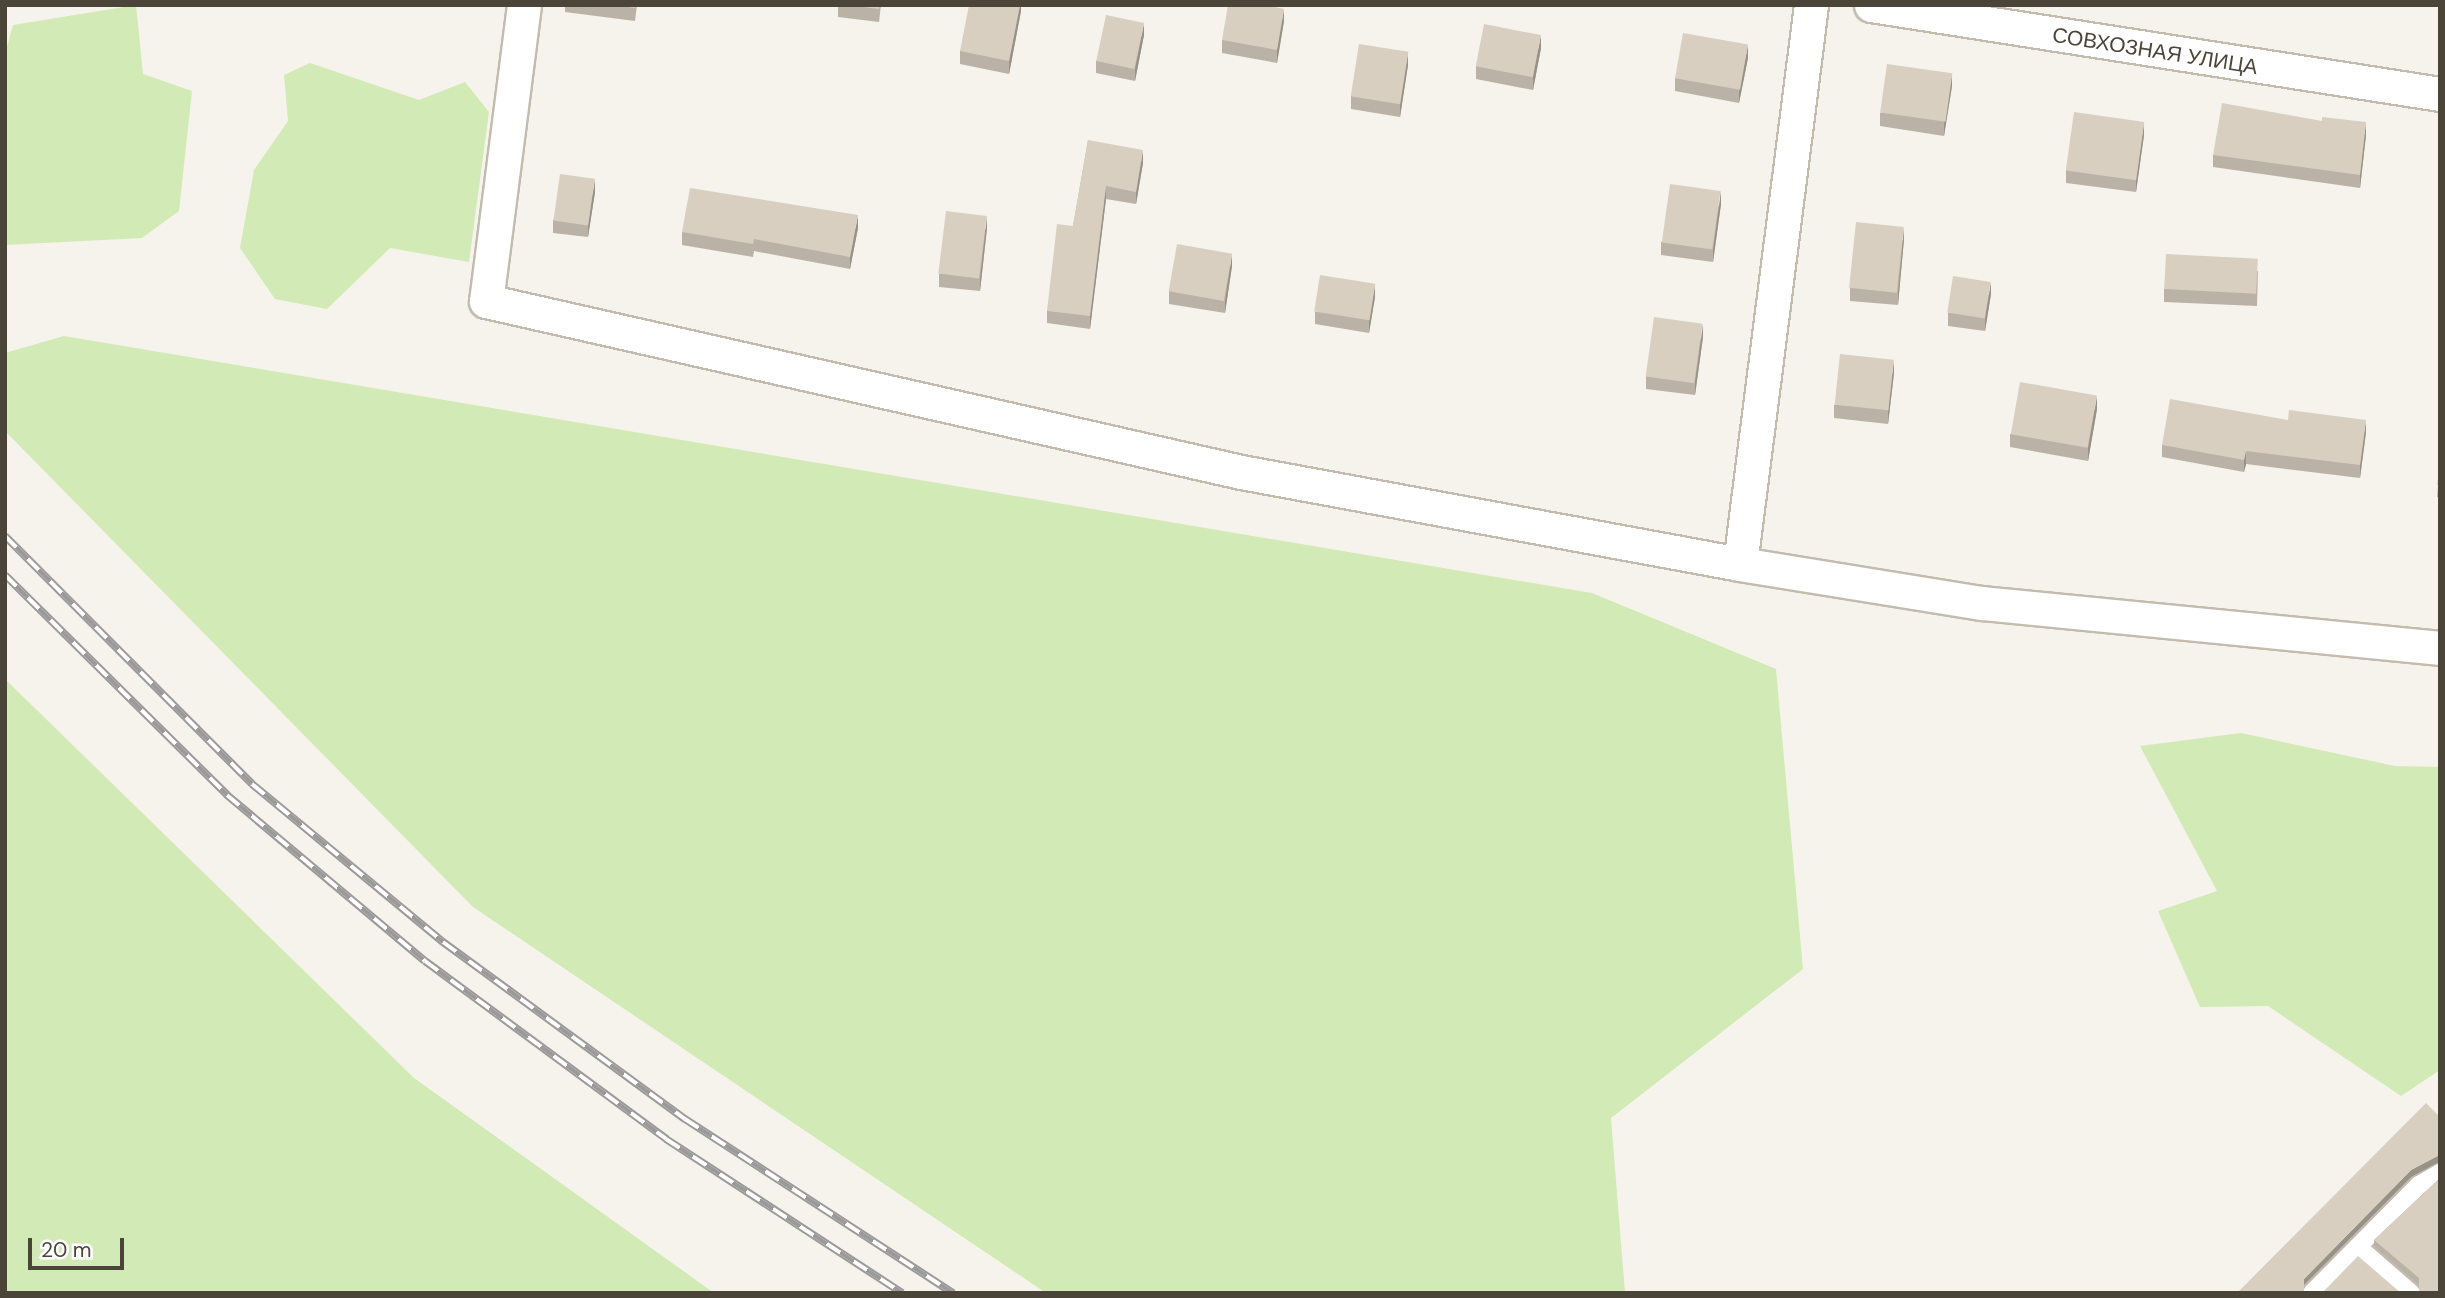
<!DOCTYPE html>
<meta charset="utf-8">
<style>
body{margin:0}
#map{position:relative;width:2445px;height:1298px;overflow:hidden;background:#f6f3ec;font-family:"DM Sans",sans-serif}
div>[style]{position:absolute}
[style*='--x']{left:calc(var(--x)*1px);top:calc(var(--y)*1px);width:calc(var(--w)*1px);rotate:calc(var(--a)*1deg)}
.green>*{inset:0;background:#d2eab5}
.roads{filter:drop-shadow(2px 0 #c2bbae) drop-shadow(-2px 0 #c2bbae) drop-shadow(0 2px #c2bbae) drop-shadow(0 -2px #c2bbae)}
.service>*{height:18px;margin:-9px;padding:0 9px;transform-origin:9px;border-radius:9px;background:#fff}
.minor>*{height:33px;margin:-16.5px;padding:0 16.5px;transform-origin:16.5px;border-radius:16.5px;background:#fff}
.rail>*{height:8px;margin-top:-4px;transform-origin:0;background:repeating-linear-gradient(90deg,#fff 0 16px,#9a9a9a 0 32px);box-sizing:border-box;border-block:2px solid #9a9a9a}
.wall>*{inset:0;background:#bab2a6}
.shaded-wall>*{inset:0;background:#979187}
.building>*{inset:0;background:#d8cfc1;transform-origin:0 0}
span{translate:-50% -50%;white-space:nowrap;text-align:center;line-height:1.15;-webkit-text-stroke:5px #fff;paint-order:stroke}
.street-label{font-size:21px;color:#4b4439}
.frame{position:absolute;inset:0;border:7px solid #4b4439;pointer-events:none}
.scale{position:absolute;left:28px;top:1238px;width:96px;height:32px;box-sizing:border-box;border:4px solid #4b4439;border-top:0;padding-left:9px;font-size:21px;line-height:24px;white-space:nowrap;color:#4b4439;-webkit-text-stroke:5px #fff;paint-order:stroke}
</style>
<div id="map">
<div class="green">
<i style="clip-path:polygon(136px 5px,143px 74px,192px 91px,179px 211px,142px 238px,5px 245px,5px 54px,13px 25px)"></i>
<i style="clip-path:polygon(310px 63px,419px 100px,465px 82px,489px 112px,469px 262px,390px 248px,327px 309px,275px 299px,240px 248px,254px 170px,288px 121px,284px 75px)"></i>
<i style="clip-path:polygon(64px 336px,1592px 593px,1776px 669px,1803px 969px,1611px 1118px,1625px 1293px,1046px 1293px,473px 907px,5px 431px,5px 353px)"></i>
<i style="clip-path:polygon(5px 679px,414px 1078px,714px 1293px,5px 1293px)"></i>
<i style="clip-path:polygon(2241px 733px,2395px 766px,2440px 767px,2440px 1070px,2401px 1096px,2268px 1006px,2200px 1007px,2158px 911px,2217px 891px,2140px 746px)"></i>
</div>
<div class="roads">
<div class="service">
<i style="--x:2358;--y:1247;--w:70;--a:41"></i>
<i style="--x:2312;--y:1293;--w:152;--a:-45.3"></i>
<i style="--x:2419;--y:1185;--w:24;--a:-30"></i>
</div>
<div class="minor">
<i style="--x:524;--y:5;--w:298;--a:97.3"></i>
<i style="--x:486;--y:301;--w:774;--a:12.76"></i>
<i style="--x:1241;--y:472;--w:507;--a:10.45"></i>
<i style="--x:1740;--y:564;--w:245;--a:9.2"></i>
<i style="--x:1982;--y:603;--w:460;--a:5.6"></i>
<i style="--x:1871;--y:5;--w:576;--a:8.89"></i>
<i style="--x:1740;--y:564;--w:563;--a:-82.76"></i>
</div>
</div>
<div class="rail">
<i style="--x:5;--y:536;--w:350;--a:45.1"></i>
<i style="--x:252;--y:784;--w:248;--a:39.6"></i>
<i style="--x:443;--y:942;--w:300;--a:36.2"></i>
<i style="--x:685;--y:1119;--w:320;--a:33"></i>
<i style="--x:5;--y:575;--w:313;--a:44.7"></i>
<i style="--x:227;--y:795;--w:258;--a:40"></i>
<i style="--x:425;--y:961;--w:300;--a:36.4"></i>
<i style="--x:666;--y:1139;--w:282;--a:33.1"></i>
</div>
<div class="wall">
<i style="clip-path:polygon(565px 5px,637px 5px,635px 21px,565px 12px)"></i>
<i style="clip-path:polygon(838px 5px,881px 5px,879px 22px,838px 17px)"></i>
<i style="clip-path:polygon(1021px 5px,1021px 11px,1009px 74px,960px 64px,960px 51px)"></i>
<i style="clip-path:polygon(1284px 21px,1277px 63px,1222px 53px,1222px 40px)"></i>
<i style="clip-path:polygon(1144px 35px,1135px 81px,1096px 73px,1096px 61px)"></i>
<i style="clip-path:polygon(1541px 48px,1533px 90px,1476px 79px,1476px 66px)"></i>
<i style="clip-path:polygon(1748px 58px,1739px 103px,1675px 91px,1675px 78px)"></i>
<i style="clip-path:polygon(1408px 65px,1400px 117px,1351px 109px,1351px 96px)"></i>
<i style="clip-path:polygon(1952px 86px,1944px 136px,1880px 126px,1880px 113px)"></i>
<i style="clip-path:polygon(2322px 121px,2366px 135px,2360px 188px,2213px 167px,2213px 155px)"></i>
<i style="clip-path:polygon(2144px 135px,2136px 192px,2066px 183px,2066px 170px)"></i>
<i style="clip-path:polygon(1088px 140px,1143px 163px,1136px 204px,1106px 199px,1090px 329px,1047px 323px,1047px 311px,1073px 226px)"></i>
<i style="clip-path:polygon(595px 192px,588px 237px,553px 233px,553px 220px)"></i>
<i style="clip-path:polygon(1721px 204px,1713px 262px,1661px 255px,1661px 242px)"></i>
<i style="clip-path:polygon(858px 228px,850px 269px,754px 251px,753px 257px,682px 245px,682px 232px)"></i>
<i style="clip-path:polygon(987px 228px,980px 291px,939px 287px,939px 274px)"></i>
<i style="clip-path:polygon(1904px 239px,1898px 305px,1850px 301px,1850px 288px)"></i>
<i style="clip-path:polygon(1232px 266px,1225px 313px,1169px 304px,1169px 291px)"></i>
<i style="clip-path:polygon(2258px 271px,2257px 306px,2164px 302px,2164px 289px)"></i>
<i style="clip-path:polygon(1991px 294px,1985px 331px,1948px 326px,1948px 313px)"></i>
<i style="clip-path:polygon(1375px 297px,1369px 333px,1315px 324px,1315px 312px)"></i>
<i style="clip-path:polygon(1703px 337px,1695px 395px,1646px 389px,1646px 376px)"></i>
<i style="clip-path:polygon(1894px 373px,1888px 424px,1834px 418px,1834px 405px)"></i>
<i style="clip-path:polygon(2097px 409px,2088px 461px,2010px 447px,2010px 434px)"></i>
<i style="clip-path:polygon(2288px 420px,2366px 432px,2360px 478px,2246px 464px,2244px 472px,2162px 457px,2162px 445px)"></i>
<i style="clip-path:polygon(2440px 464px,2440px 498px,2437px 497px)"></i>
<i style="clip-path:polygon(2440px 1178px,2419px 1285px,2374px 1246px,2374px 1240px)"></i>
</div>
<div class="shaded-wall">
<i style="clip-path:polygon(1020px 5px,1021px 5px,1021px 11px,1009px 74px,1009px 61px)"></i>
<i style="clip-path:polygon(1284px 9px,1284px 21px,1277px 63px,1277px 50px)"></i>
<i style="clip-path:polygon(1144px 23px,1144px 35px,1135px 81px,1135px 69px)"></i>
<i style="clip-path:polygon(1541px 35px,1541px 48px,1533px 90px,1533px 77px)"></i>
<i style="clip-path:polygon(1748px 45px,1748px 58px,1739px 103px,1739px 91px)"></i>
<i style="clip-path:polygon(1408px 52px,1408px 65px,1400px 117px,1400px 104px)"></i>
<i style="clip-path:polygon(1952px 73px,1952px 86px,1944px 136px,1944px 124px)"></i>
<i style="clip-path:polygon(2144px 122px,2144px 135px,2136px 192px,2136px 180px)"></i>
<i style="clip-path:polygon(2366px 122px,2366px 135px,2360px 188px,2360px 175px)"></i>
<i style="clip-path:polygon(1143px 150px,1143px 163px,1136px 204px,1136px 192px)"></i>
<i style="clip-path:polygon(595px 179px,595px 192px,588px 237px,588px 225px)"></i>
<i style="clip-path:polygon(1106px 186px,1106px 199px,1090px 329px,1090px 316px)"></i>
<i style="clip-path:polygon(1721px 191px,1721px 204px,1713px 262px,1713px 250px)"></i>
<i style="clip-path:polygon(858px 215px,858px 228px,850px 269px,850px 257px)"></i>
<i style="clip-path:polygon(987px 216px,987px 228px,980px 291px,980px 279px)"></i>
<i style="clip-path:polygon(1904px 227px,1904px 239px,1898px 305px,1898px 293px)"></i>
<i style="clip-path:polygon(1232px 254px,1232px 266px,1225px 313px,1225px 301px)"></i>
<i style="clip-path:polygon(1991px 282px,1991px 294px,1985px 331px,1985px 318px)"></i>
<i style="clip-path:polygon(1375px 284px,1375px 297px,1369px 333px,1369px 321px)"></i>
<i style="clip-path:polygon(1703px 324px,1703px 337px,1695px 395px,1695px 383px)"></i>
<i style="clip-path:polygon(1894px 360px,1894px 373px,1888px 424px,1888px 412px)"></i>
<i style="clip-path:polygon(2097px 396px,2097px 409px,2088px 461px,2088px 448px)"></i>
<i style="clip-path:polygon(2366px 420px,2366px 432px,2360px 478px,2360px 465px)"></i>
<i style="clip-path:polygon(2246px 451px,2246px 464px,2244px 472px,2244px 460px)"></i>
<i style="clip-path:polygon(2439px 1155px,2439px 1162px,2411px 1177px,2304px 1285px,2304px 1279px,2411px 1170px)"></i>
</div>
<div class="building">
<i style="clip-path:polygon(612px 5px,636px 5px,635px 8px)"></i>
<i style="clip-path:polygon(847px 5px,880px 5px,879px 9px)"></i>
<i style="clip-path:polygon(969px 5px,1020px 5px,1009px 61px,960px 51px)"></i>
<i style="clip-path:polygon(1228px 5px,1266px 5px,1284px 9px,1277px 50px,1222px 40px)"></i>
<i style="left:1106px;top:15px;width:39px;height:47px;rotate:12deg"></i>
<i style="left:1484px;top:24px;width:58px;height:43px;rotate:11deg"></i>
<i style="left:1683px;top:33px;width:66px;height:46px;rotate:10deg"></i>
<i style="left:1359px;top:44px;width:50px;height:53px;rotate:9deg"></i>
<i style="left:1887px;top:64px;width:66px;height:49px;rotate:8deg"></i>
<i style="clip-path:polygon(2222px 103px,2322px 121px,2322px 117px,2366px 122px,2360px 175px,2213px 155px)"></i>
<i style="left:2074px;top:112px;width:71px;height:59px;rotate:8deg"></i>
<i style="clip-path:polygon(1088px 140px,1143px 150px,1136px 192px,1106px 186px,1090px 316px,1047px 311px,1057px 224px,1073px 226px)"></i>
<i style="left:560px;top:174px;width:35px;height:47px;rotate:8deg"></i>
<i style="left:1670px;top:184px;width:51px;height:59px;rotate:8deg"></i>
<i style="clip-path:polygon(690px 188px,858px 215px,850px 257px,754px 239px,753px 244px,682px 232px)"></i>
<i style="left:946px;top:211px;width:41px;height:63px;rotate:7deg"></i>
<i style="left:1856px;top:222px;width:48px;height:66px;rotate:6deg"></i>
<i style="left:1177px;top:244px;width:56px;height:48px;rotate:10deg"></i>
<i style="left:2166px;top:254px;width:92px;height:35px;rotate:3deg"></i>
<i style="left:1320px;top:275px;width:56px;height:37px;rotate:9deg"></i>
<i style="left:1953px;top:276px;width:38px;height:37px;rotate:9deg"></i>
<i style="left:1654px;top:317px;width:49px;height:60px;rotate:8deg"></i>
<i style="left:1840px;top:354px;width:54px;height:51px;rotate:6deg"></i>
<i style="left:2020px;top:382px;width:78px;height:53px;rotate:10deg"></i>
<i style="clip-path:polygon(2170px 399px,2288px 420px,2289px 410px,2366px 420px,2360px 465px,2246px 451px,2244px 460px,2162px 445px)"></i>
<i style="clip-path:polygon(2440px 464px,2440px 485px,2437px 485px)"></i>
<i style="clip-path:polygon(2426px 1103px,2440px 1117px,2440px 1155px,2411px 1170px,2304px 1279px,2304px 1293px,2237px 1293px)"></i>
<i style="clip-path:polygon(2440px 1178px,2440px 1293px,2419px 1293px,2419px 1278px,2374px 1240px)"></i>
<i style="clip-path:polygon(2358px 1256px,2401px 1293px,2322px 1293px)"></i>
</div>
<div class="street-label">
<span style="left:2155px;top:51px;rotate:9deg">СОВХОЗНАЯ УЛИЦА</span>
</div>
<div class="frame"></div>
<div class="scale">20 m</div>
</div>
